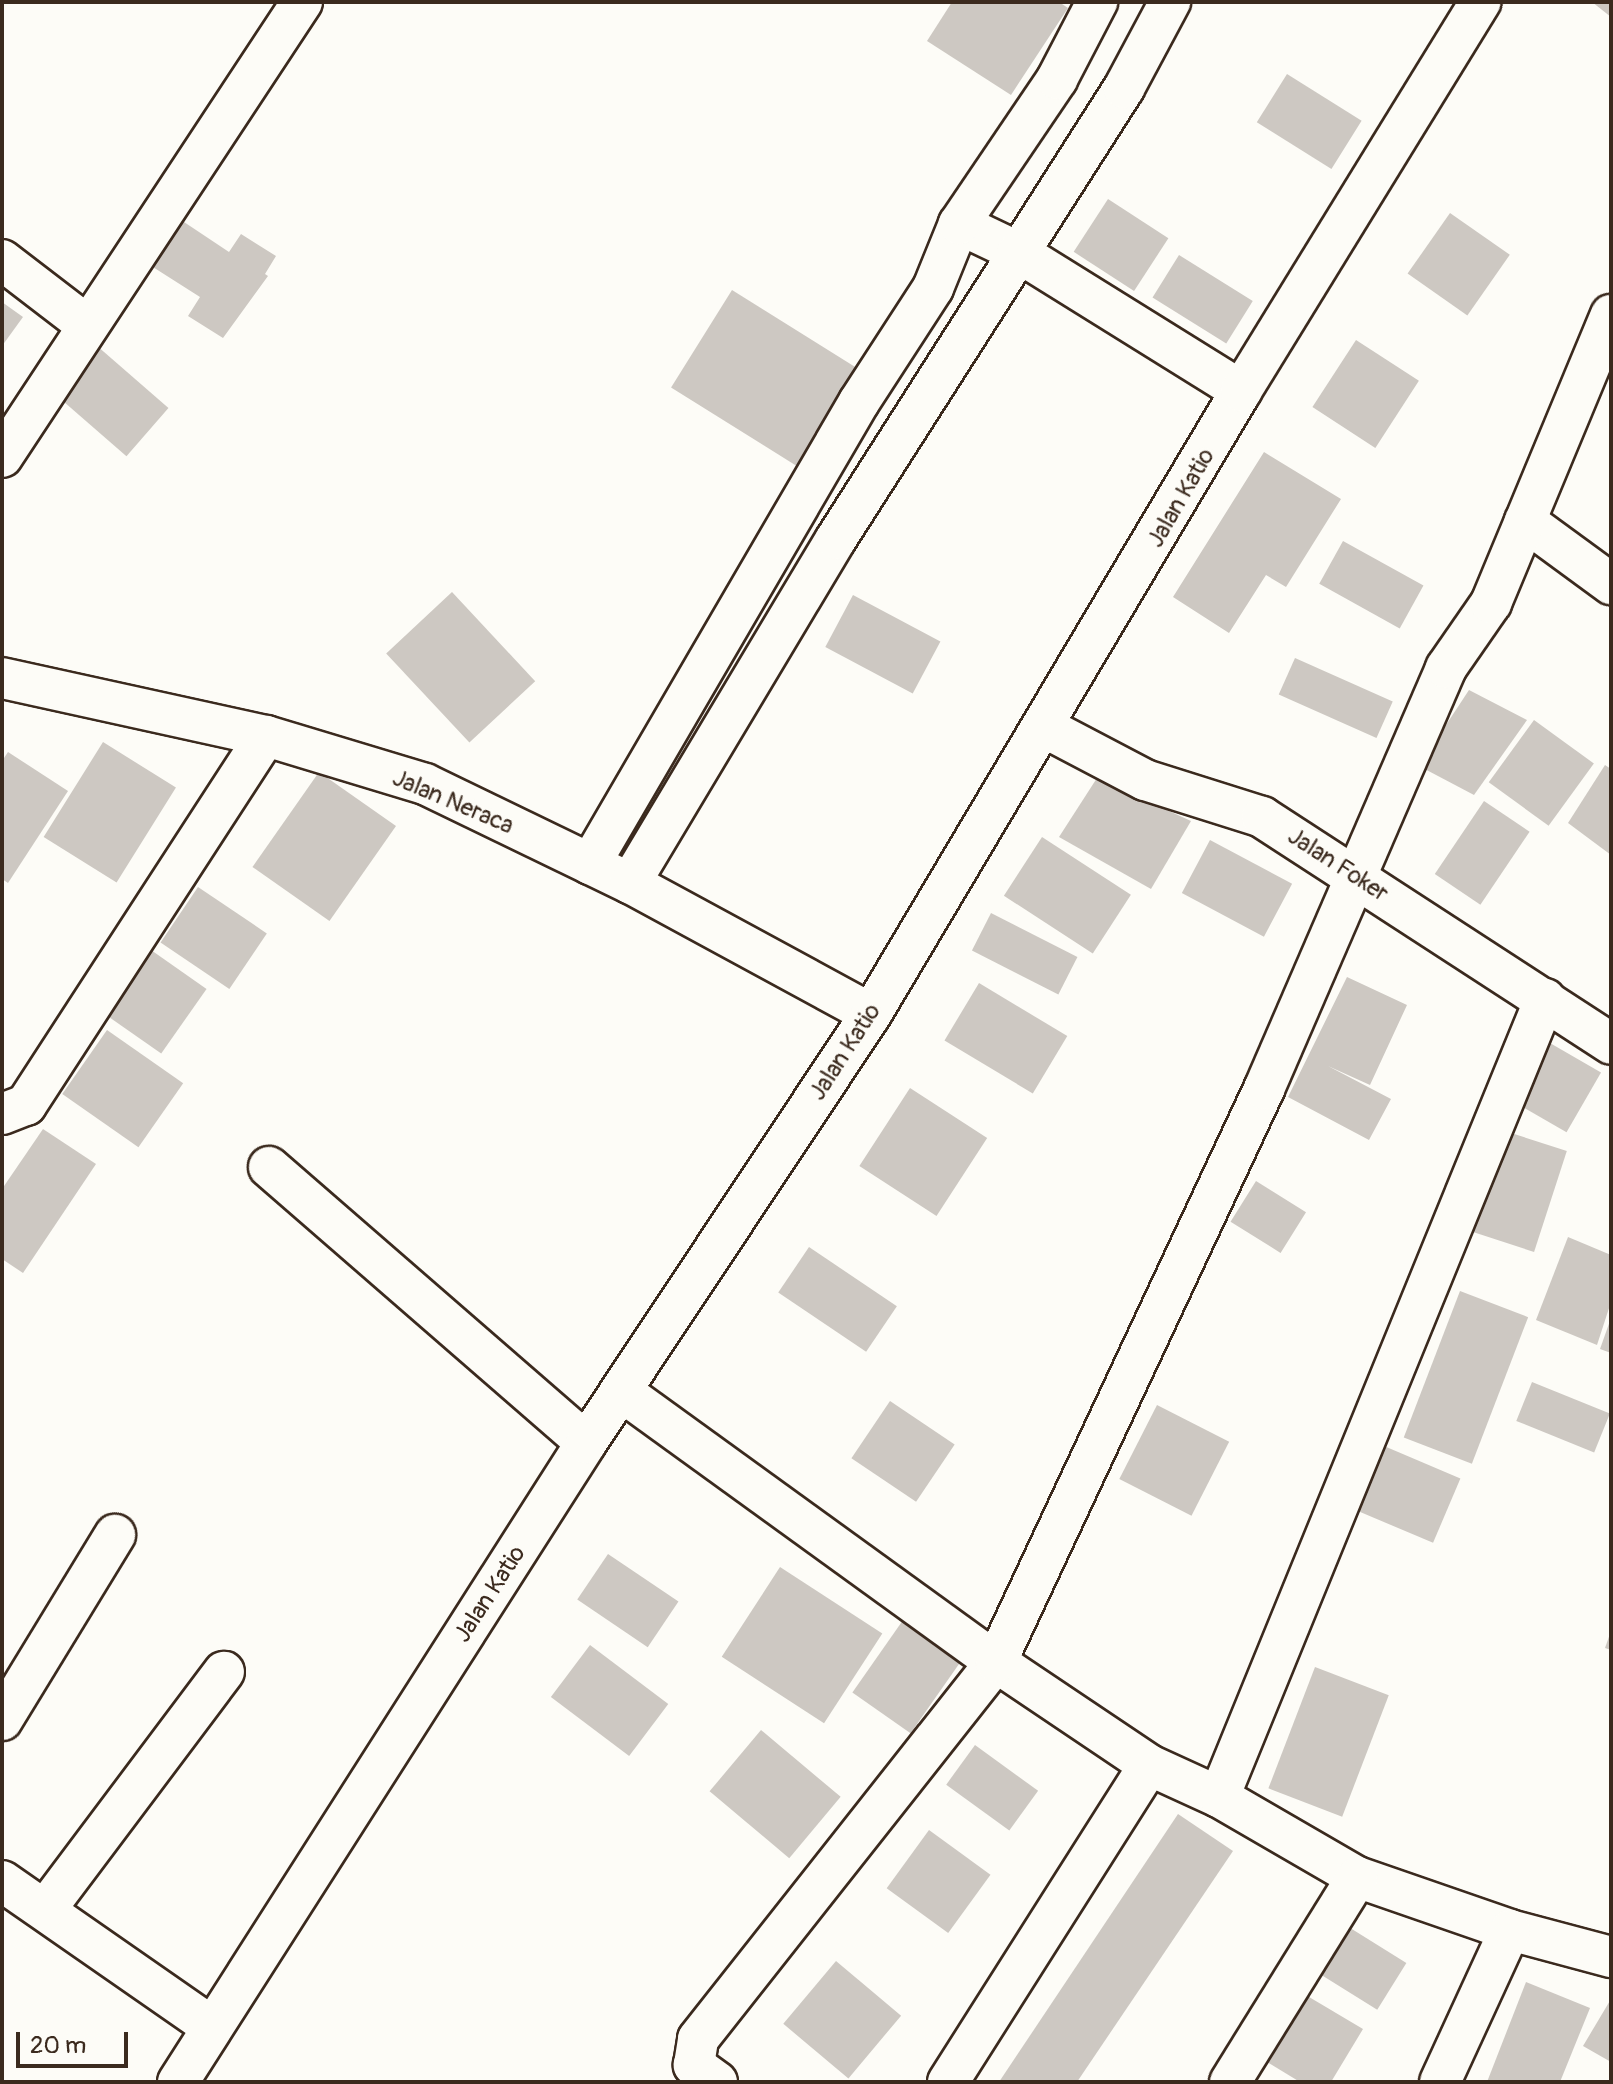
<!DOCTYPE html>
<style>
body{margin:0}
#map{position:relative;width:1613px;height:2084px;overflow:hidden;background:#fdfcf7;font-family:Pangolin,sans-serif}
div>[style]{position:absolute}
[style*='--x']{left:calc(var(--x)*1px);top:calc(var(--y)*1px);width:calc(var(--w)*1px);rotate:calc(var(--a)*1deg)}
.building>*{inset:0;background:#cdc8c2;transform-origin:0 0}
.roads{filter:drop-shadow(2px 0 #3b2a1e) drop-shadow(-2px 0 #3b2a1e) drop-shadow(0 2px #3b2a1e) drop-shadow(0 -2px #3b2a1e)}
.minor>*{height:40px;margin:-20px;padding:0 20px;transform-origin:20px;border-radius:20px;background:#fdfcf7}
span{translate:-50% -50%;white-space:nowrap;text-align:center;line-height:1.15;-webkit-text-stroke:6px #fdfcf7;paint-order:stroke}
.street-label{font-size:24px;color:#3b2a1e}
.frame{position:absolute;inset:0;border:4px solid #3b2a1e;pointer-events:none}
.scale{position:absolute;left:16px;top:2032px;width:112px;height:36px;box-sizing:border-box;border:4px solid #3b2a1e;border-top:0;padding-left:10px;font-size:24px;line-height:28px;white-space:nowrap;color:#3b2a1e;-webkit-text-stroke:6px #fdfcf7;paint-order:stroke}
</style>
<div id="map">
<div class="building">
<i style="clip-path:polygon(952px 2px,1059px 2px,1068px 8px,1011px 95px,927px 41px)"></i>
<i style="clip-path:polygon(1592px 2px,1611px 2px,1611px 17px)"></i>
<i style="left:1287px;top:74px;width:88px;height:57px;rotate:32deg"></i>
<i style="left:1108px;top:199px;width:72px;height:63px;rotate:33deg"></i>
<i style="left:1450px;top:213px;width:73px;height:74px;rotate:35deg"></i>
<i style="clip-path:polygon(175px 216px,229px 252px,241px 234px,276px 256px,265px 274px,268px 276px,223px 338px,188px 316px,200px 297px,145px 262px)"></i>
<i style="left:1179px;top:255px;width:87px;height:50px;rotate:32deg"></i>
<i style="left:732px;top:290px;width:159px;height:115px;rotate:32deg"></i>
<i style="clip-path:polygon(2px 302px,23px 317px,2px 346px)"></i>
<i style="left:1356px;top:340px;width:75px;height:80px;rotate:33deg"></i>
<i style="left:96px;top:345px;width:96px;height:64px;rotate:41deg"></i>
<i style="clip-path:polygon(1264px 452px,1341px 499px,1286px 587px,1266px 575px,1229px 633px,1173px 597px)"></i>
<i style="left:1343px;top:541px;width:92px;height:49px;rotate:29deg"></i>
<i style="left:452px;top:592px;width:122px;height:90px;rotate:47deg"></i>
<i style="left:853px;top:595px;width:99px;height:59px;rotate:28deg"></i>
<i style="left:1295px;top:658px;width:107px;height:40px;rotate:24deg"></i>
<i style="clip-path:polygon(1469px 690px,1527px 720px,1474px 795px,1419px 766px)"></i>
<i style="left:1534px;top:720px;width:74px;height:77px;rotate:36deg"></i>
<i style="left:103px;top:742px;width:86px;height:112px;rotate:32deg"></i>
<i style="clip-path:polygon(8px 752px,68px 791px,8px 883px,2px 879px,2px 761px)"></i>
<i style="clip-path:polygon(1605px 765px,1611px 769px,1611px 855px,1568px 823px)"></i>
<i style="left:319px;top:772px;width:94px;height:116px;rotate:35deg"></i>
<i style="clip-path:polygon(1097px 778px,1191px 821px,1151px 889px,1059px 837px)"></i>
<i style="left:1484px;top:801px;width:55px;height:88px;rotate:34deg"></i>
<i style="left:1042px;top:837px;width:106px;height:70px;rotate:33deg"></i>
<i style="left:1210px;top:840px;width:93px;height:60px;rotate:28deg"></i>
<i style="left:198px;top:887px;width:83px;height:67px;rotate:34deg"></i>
<i style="left:991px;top:913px;width:97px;height:42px;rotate:27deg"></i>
<i style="left:141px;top:943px;width:80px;height:79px;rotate:35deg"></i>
<i style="clip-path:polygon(1347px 977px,1407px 1005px,1370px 1085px,1328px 1066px,1391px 1099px,1369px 1140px,1288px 1097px)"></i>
<i style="left:979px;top:983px;width:103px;height:67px;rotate:31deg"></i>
<i style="left:107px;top:1030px;width:93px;height:78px;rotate:35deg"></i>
<i style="left:1543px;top:1039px;width:67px;height:69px;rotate:30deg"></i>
<i style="left:910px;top:1088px;width:92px;height:93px;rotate:33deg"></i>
<i style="clip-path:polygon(43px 1129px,96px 1164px,23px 1273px,2px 1259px,2px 1189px)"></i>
<i style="left:1505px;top:1131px;width:65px;height:106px;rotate:18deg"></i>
<i style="left:1256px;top:1181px;width:59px;height:48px;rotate:32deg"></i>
<i style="clip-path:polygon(1568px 1237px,1611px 1255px,1611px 1302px,1597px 1345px,1536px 1320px)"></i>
<i style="left:809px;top:1247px;width:106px;height:55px;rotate:34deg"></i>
<i style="left:1460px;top:1291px;width:73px;height:157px;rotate:21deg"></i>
<i style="clip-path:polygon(1611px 1318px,1611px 1353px,1600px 1349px)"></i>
<i style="left:1532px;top:1382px;width:84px;height:42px;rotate:22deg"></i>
<i style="left:890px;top:1401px;width:78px;height:69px;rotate:34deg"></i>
<i style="left:1157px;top:1405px;width:81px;height:83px;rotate:27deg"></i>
<i style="left:1384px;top:1446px;width:83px;height:70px;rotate:23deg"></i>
<i style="left:608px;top:1554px;width:85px;height:55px;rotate:34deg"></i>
<i style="left:780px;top:1567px;width:122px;height:107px;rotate:33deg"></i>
<i style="left:908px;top:1613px;width:71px;height:97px;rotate:35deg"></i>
<i style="clip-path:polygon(1611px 1631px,1611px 1650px,1605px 1648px)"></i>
<i style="left:590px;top:1645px;width:98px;height:65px;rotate:37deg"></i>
<i style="left:1315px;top:1667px;width:79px;height:130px;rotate:21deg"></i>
<i style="left:761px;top:1730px;width:104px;height:80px;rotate:40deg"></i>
<i style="left:975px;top:1745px;width:78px;height:49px;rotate:36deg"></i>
<i style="clip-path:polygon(1178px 1814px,1233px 1851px,1077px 2082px,999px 2082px)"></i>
<i style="left:929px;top:1830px;width:76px;height:72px;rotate:36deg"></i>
<i style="left:1347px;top:1926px;width:70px;height:55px;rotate:32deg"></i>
<i style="left:836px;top:1961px;width:85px;height:82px;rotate:40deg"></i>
<i style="clip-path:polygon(1526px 1982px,1590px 2008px,1560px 2082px,1487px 2082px)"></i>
<i style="clip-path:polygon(1304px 1994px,1363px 2029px,1331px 2082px,1300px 2082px,1264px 2060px)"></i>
<i style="clip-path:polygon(1611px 1999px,1611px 2062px,1583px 2046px)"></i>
</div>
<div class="roads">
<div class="minor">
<i style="--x:959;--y:224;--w:65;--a:25.4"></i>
<i style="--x:1018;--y:252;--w:263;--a:31.9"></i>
<i style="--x:2;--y:260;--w:108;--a:37.5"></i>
<i style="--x:2;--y:457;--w:545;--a:-56.6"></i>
<i style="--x:1525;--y:521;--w:107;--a:36.2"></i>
<i style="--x:2;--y:678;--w:270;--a:12.4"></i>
<i style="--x:266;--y:736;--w:166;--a:16.8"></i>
<i style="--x:425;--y:784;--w:228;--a:25.8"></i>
<i style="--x:630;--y:883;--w:274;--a:28.5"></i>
<i style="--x:1044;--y:727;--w:114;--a:27.7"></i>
<i style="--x:1145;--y:780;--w:123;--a:17.5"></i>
<i style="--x:1262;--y:817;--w:416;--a:33"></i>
<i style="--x:590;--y:864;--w:535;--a:-59.79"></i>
<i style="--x:859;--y:402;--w:136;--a:-57"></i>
<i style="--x:933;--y:288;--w:69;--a:-67.9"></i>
<i style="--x:959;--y:224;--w:175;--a:-55.9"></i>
<i style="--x:1057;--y:79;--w:87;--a:-62.5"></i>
<i style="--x:630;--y:883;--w:401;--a:-59.1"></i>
<i style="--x:836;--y:539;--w:535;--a:-57.44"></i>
<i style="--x:1124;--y:88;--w:98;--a:-61.9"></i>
<i style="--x:2;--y:1114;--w:26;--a:-21"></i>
<i style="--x:26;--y:1105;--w:440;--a:-57"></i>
<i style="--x:269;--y:1167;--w:420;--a:41"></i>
<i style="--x:621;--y:1391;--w:463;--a:35.9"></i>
<i style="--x:996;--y:1662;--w:184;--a:33.9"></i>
<i style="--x:1149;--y:1765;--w:77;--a:24.6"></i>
<i style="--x:1219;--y:1797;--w:160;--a:30.1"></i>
<i style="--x:1357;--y:1877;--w:162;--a:19.1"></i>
<i style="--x:1510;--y:1930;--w:105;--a:15"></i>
<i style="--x:2;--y:1720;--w:217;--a:-58.6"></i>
<i style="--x:1219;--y:1797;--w:862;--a:-67.78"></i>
<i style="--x:2;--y:1881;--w:256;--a:34.8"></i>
<i style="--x:45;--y:1910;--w:298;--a:-53.1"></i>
<i style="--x:178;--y:2082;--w:758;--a:-57.44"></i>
<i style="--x:586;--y:1443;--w:515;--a:-56.4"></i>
<i style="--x:871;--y:1014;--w:725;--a:-59.29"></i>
<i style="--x:1241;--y:391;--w:457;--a:-58.4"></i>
<i style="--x:717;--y:2082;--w:29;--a:-144"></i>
<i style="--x:694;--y:2065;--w:26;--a:-81"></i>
<i style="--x:698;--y:2039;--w:481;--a:-51.7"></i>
<i style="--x:996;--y:1662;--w:633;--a:-64.93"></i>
<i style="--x:1264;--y:1089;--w:459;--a:-66.6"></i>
<i style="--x:1446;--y:668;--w:79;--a:-55.3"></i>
<i style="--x:1491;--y:603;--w:312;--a:-67.4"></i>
<i style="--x:948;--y:2082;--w:375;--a:-57.6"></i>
<i style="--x:1230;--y:2082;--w:241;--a:-58.2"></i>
<i style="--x:1440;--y:2082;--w:167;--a:-65.3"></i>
</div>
</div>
<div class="street-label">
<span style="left:1181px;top:498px;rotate:-60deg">Jalan Katio</span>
<span style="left:453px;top:802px;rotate:23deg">Jalan Neraca</span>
<span style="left:1338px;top:865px;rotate:33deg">Jalan Foker</span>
<span style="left:845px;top:1052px;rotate:-57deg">Jalan Katio</span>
<span style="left:490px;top:1594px;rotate:-57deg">Jalan Katio</span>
</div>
<div class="frame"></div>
<div class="scale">20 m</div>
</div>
